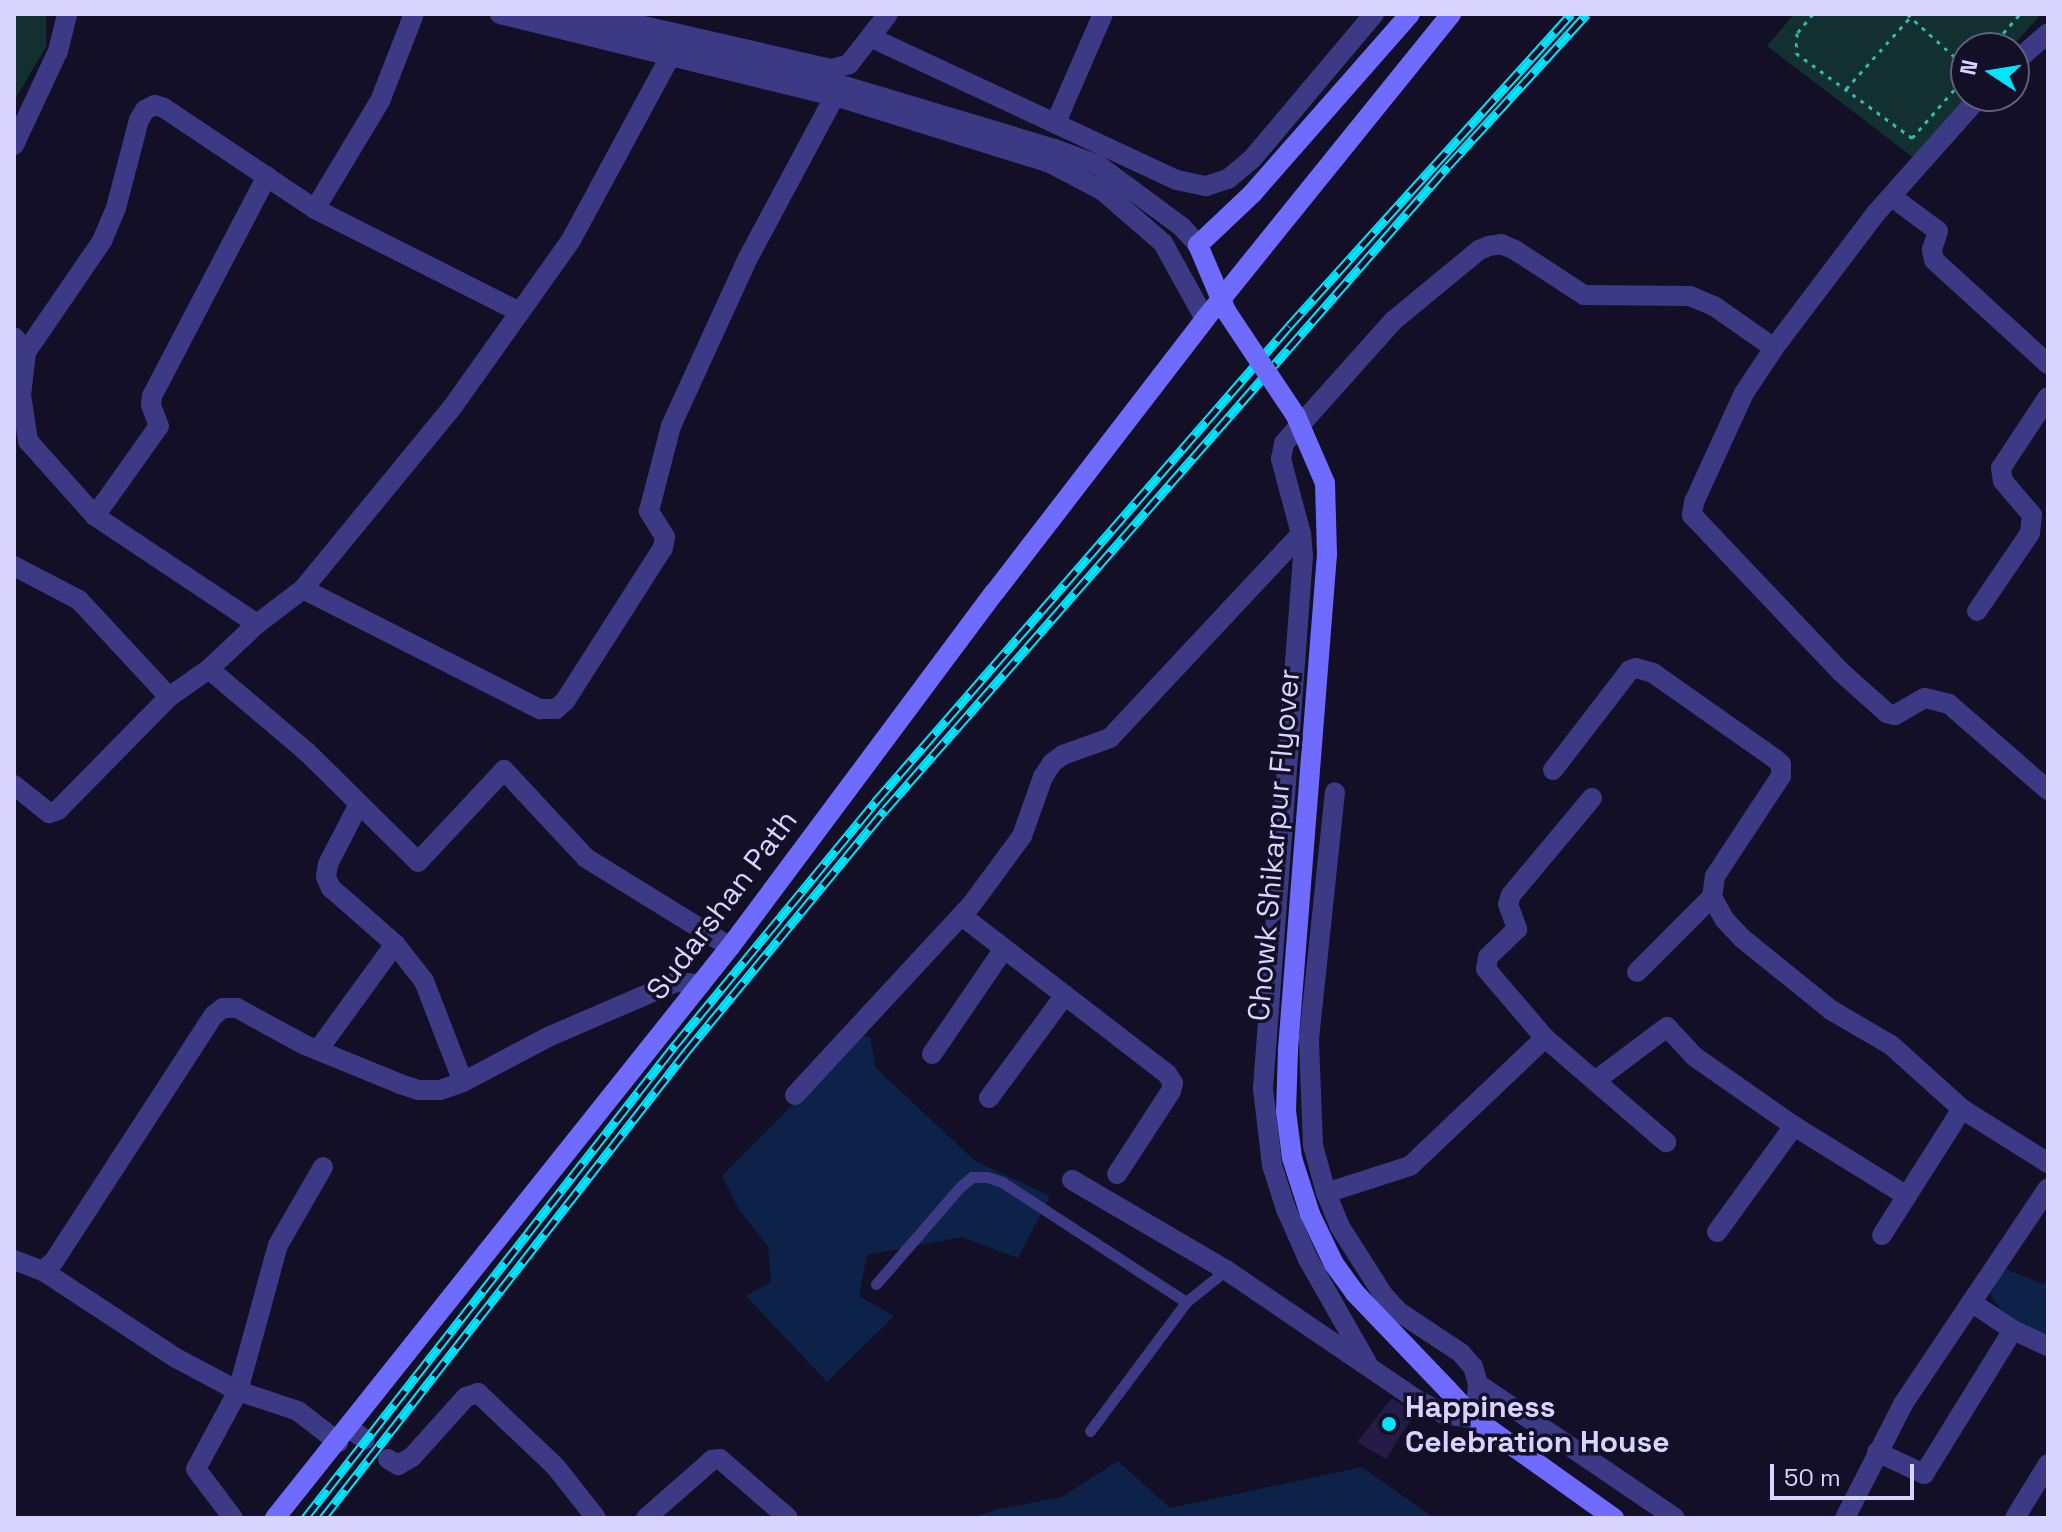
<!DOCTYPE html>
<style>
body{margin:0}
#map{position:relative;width:2062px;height:1532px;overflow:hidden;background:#130f26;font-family:"Space Grotesk",sans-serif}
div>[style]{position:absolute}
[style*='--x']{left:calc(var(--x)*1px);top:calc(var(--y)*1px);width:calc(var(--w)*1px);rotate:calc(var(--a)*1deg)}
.green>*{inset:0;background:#12302f}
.water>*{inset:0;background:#0c2248}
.building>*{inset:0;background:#241b47}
.path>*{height:3px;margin-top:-1.5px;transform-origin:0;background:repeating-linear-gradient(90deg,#2fb8b0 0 4px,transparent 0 10px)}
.service>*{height:11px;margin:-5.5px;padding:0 5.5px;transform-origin:5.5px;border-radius:5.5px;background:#3d3a85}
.minor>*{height:20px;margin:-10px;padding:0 10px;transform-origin:10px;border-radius:10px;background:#3d3a85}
.tertiary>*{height:20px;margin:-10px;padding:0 10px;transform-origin:10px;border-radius:10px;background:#3d3a85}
.secondary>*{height:20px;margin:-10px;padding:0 10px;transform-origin:10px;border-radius:10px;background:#6f6bff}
.rail>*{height:9px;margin-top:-4.5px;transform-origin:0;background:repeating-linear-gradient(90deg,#130f26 0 18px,#00e5ff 0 36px);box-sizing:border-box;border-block:2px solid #00e5ff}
.secondary-bridge>*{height:20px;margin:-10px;padding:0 10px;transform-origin:10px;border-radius:10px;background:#6f6bff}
.dots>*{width:22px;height:22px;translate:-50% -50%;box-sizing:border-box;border:4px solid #130f26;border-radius:50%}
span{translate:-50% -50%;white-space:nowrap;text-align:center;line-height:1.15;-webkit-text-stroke:7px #130f26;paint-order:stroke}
.street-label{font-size:30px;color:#d9d4ff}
.poi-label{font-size:30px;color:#d9d4ff;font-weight:700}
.left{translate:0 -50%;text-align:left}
.frame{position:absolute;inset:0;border:16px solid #d9d4ff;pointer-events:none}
.north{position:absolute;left:1950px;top:32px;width:80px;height:80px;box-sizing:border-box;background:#130f26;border:2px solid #625e7d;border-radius:50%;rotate:282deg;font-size:22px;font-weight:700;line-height:32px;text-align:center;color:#d9d4ff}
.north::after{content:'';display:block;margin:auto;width:28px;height:36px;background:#00e5ff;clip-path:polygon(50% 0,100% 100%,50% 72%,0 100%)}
.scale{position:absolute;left:1770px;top:1464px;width:144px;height:36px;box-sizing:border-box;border:4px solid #d9d4ff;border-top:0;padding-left:10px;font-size:24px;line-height:28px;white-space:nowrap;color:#d9d4ff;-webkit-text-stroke:6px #130f26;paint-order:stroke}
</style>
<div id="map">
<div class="green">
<i style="clip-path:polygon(14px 14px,46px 14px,46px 47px,14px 101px)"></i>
<i style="clip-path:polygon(1794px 14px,2041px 14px,2011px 48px,1966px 48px,1969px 96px,1914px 158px,1767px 46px)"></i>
</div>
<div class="water">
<i style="clip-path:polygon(861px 1036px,870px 1037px,876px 1068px,975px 1161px,1050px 1196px,1018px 1258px,962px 1237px,867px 1255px,859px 1296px,894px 1316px,827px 1382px,746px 1296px,771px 1282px,768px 1246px,739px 1210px,722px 1176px)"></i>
<i style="clip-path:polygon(2003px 1268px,2043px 1284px,2048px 1281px,2048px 1337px,2006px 1318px,1990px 1293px)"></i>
<i style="clip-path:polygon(1118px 1461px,1170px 1508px,1362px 1467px,1434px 1518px,970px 1518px,998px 1509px,1062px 1497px)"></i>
</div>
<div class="building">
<i style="clip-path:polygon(1392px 1398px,1415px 1413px,1386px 1459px,1357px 1442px)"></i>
</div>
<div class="path">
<i style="--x:1813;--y:14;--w:25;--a:130"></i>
<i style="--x:1797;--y:33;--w:20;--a:93"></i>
<i style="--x:1796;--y:53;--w:144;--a:36.2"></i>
<i style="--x:1912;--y:138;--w:82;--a:-48.9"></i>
<i style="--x:1907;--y:14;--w:79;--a:41.9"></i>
<i style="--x:1990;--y:48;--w:45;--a:-48.6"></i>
<i style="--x:1846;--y:89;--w:101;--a:-48.2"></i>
</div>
<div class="service">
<i style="--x:876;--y:1284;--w:128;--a:-49.1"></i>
<i style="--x:960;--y:1187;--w:16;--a:-40"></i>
<i style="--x:972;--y:1177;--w:15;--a:0"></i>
<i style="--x:987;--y:1177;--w:16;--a:18"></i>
<i style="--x:1002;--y:1182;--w:220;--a:33.1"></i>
<i style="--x:1090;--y:1431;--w:161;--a:-53.3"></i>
<i style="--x:1186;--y:1302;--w:51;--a:-38.7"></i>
</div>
<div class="minor">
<i style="--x:500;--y:14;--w:345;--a:13.8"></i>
<i style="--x:835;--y:96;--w:225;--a:17.3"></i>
<i style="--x:1050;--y:163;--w:60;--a:27.8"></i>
<i style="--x:1103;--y:191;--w:79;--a:40.9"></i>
<i style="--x:1163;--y:243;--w:87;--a:61.1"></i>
<i style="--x:591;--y:14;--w:247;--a:12.9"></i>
<i style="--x:832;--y:69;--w:18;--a:-16"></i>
<i style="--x:849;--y:64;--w:63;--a:-52"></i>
<i style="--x:872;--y:38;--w:336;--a:25"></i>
<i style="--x:1177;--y:180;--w:30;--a:12"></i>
<i style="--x:1206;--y:186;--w:23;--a:-18"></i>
<i style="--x:1228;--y:179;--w:31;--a:-40"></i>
<i style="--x:1252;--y:159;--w:189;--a:-49.9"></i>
<i style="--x:2014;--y:63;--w:45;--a:-41.4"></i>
<i style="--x:1980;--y:96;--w:157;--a:131.6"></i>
<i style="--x:1876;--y:213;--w:169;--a:127.1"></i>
<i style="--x:1774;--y:348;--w:54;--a:123.7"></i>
<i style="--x:1744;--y:393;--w:120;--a:114.6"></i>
<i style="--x:1694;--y:502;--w:13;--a:99"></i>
<i style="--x:1692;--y:515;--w:216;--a:46.5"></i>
<i style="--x:1841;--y:672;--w:62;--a:41.7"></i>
<i style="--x:1887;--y:713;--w:8;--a:14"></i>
<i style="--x:1895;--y:715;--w:34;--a:-30"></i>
<i style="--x:1925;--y:698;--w:25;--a:14"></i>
<i style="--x:1949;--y:704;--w:131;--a:41"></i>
<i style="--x:1056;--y:122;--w:118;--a:-66.5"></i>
<i style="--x:14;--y:145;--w:104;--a:-64.9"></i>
<i style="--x:58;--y:51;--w:38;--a:-76"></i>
<i style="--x:1892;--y:197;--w:57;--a:36.5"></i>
<i style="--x:1938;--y:231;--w:20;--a:108"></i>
<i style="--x:1932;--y:250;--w:10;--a:79"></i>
<i style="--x:1934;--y:260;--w:154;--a:42.4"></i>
<i style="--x:315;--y:209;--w:126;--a:-59"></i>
<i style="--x:380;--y:101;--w:93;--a:-68.7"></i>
<i style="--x:14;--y:337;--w:19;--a:51"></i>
<i style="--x:26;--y:352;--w:43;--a:96.6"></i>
<i style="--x:21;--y:395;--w:47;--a:81.3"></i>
<i style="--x:28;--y:441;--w:101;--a:48.2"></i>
<i style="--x:95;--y:516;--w:195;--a:33.7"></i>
<i style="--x:26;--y:352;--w:135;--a:-55.6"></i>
<i style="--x:102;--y:241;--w:36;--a:-67"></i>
<i style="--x:116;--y:208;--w:91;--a:-75.4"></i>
<i style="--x:139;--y:120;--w:12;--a:-59"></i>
<i style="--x:145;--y:110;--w:11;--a:-27"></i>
<i style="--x:155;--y:105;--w:9;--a:18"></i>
<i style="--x:164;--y:108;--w:182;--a:33.8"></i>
<i style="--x:315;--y:209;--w:229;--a:26.7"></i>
<i style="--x:95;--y:516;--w:110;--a:-54.6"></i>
<i style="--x:159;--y:426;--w:22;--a:-111"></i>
<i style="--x:151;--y:405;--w:9;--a:-84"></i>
<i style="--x:152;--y:396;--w:248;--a:-62.4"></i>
<i style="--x:14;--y:566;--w:73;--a:27.6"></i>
<i style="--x:79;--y:600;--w:132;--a:47.1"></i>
<i style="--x:169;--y:697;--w:49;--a:-35"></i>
<i style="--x:209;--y:669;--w:66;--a:-43.2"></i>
<i style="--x:257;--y:624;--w:58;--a:-37.3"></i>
<i style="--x:303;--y:589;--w:233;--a:-50.6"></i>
<i style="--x:451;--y:409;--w:207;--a:-54.6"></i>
<i style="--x:571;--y:240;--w:208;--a:-61.6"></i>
<i style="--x:303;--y:589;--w:266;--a:26.9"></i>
<i style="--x:540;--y:709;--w:16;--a:0"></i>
<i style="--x:556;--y:709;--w:12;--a:-42"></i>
<i style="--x:565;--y:701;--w:182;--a:-57.4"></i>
<i style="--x:663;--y:548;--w:11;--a:-80"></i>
<i style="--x:665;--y:537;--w:31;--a:-122"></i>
<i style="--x:649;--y:511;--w:88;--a:-75.5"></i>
<i style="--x:671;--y:426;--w:185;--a:-65.4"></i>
<i style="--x:748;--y:258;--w:184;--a:-61.8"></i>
<i style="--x:1977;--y:611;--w:94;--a:-55.8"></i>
<i style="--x:2030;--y:533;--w:18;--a:-84"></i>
<i style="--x:2032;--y:515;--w:45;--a:-130.5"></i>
<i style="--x:2003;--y:481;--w:13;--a:-99"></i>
<i style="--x:2001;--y:468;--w:85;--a:-56.5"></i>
<i style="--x:209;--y:669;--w:128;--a:40.3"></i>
<i style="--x:307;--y:752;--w:156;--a:44.7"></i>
<i style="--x:418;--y:862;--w:126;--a:-46.9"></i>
<i style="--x:504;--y:770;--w:120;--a:47"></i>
<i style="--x:586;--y:858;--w:169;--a:31.7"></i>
<i style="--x:1553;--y:770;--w:126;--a:-52.4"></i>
<i style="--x:1630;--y:670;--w:6;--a:-18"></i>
<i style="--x:1636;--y:668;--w:18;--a:16"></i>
<i style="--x:1653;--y:673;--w:148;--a:35.1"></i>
<i style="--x:1774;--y:758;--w:9;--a:41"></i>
<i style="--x:1781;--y:764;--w:12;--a:90"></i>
<i style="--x:1781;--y:776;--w:120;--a:123.4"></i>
<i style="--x:1715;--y:876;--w:21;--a:98"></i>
<i style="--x:1712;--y:897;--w:26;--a:61"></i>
<i style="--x:1725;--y:920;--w:26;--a:47"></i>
<i style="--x:1743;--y:939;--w:113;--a:38.9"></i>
<i style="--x:1831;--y:1010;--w:69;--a:30.3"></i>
<i style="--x:1891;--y:1045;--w:96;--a:42"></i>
<i style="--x:14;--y:785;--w:45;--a:38.7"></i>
<i style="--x:49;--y:813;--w:9;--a:-18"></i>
<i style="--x:58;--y:810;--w:158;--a:-45.5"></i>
<i style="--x:1592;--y:798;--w:126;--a:129.9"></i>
<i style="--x:1511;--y:895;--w:9;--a:108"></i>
<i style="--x:1508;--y:904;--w:27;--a:70"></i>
<i style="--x:1517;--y:929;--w:40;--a:136"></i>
<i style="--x:1488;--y:957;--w:12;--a:99"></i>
<i style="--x:1486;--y:969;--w:91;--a:49.5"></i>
<i style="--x:1545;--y:1038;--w:160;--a:40.7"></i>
<i style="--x:359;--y:804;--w:68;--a:117.3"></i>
<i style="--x:328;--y:864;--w:13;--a:99"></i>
<i style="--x:326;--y:877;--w:12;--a:66"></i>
<i style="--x:331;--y:888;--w:85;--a:41.2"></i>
<i style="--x:395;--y:944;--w:47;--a:51.9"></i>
<i style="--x:424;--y:981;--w:108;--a:68.9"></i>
<i style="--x:962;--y:916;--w:259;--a:37.6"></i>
<i style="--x:1167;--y:1074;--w:11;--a:56"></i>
<i style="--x:1173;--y:1083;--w:8;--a:104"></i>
<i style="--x:1171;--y:1091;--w:99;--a:123"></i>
<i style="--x:1637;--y:972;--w:106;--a:-45"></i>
<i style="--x:318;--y:1050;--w:131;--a:-54"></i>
<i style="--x:932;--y:1054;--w:127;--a:-55.6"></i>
<i style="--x:1595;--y:1081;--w:90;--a:-36.9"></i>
<i style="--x:1667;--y:1027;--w:41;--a:47"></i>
<i style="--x:1695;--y:1057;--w:121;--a:34.9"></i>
<i style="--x:1794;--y:1126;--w:133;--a:31.8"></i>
<i style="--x:795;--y:1095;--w:260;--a:-47.2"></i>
<i style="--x:972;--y:904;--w:84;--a:-53.7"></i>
<i style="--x:1022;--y:836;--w:63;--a:-70.4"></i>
<i style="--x:1043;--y:777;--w:17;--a:-57"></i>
<i style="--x:1052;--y:763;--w:14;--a:-36"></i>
<i style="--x:1063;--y:755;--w:50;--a:-19.9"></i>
<i style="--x:1110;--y:738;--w:279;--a:-46.9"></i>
<i style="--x:989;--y:1098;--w:128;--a:-53.6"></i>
<i style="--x:1072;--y:1180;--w:178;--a:30.3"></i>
<i style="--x:1226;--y:1270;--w:233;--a:34.2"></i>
<i style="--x:1419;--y:1401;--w:28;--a:27"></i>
<i style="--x:1444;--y:1414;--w:31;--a:9"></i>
<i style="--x:1475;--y:1419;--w:35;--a:-85"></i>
<i style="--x:1478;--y:1384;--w:18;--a:-106"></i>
<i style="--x:1473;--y:1367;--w:18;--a:-131"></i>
<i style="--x:1461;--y:1353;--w:74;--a:-146.5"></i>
<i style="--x:1399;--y:1312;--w:22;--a:-133"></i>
<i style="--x:1384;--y:1296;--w:82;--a:-122.5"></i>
<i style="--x:1340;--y:1227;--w:37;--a:-112"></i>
<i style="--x:1326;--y:1193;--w:50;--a:-105.2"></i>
<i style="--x:1313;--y:1145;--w:106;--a:-92.2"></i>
<i style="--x:1309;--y:1039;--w:248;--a:-84"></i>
<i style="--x:1326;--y:1193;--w:88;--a:-17.8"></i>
<i style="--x:1410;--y:1166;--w:186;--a:-43.5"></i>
<i style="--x:1717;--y:1232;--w:131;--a:-54"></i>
<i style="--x:1882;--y:1235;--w:149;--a:-57.6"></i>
<i style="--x:1962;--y:1109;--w:102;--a:32.1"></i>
<i style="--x:14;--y:1260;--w:31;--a:21"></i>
<i style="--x:43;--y:1271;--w:15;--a:-42"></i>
<i style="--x:54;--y:1261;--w:293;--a:-57"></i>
<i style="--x:214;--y:1015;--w:11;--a:-38"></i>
<i style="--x:223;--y:1008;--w:14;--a:0"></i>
<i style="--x:237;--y:1008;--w:77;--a:28.6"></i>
<i style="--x:305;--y:1045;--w:103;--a:22.3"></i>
<i style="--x:400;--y:1084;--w:20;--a:18"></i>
<i style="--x:419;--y:1090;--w:21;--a:0"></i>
<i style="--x:440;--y:1090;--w:24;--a:-19"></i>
<i style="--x:463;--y:1082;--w:96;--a:-27.9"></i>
<i style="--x:548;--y:1037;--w:139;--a:-23.3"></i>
<i style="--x:676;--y:982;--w:25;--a:5"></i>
<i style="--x:43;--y:1271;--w:159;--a:33.2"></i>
<i style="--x:176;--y:1358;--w:70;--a:28"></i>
<i style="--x:238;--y:1391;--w:63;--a:18.4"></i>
<i style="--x:298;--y:1411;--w:51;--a:37.8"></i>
<i style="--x:1971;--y:1302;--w:50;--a:33.7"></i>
<i style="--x:2013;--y:1330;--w:38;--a:25"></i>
<i style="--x:1367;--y:1363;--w:120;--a:-119.6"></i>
<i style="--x:1308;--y:1259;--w:55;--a:-113.7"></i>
<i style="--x:1286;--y:1209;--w:46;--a:-107.7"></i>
<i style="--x:1272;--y:1165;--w:78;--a:-96.7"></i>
<i style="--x:1263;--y:1088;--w:534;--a:-85.7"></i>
<i style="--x:1303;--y:556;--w:22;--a:-95"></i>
<i style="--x:1301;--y:534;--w:78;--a:-104.9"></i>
<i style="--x:1281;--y:459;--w:16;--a:-79"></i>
<i style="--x:1284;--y:443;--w:164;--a:-48.2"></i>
<i style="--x:1393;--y:321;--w:112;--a:-39.5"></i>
<i style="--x:1479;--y:250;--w:11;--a:-22"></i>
<i style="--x:1489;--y:246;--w:12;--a:-9"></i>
<i style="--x:1501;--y:244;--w:15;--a:23"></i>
<i style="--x:1515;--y:250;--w:82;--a:33.1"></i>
<i style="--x:1584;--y:295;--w:106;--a:0.5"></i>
<i style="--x:1690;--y:296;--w:26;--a:23"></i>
<i style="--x:1714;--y:306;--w:73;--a:35"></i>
<i style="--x:1478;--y:1384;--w:238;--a:34.2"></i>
<i style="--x:348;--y:1427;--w:21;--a:37"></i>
<i style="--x:1877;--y:1452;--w:52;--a:25.1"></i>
<i style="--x:1924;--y:1474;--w:169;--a:-58.3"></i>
<i style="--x:388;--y:1459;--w:12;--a:31"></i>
<i style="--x:398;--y:1465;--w:16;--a:-30"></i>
<i style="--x:412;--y:1457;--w:81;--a:-48"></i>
<i style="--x:466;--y:1397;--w:13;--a:-18"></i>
<i style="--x:478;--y:1393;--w:106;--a:43.5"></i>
<i style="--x:555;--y:1466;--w:66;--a:51.7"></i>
<i style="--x:233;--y:1518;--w:61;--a:-127.1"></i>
<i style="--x:196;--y:1469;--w:89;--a:-61.7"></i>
<i style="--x:238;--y:1391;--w:151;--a:-74.7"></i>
<i style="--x:278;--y:1245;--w:90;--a:-60"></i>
<i style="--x:646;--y:1518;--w:88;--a:-41.3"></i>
<i style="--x:712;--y:1460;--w:8;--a:-7"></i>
<i style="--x:720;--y:1459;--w:90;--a:40.9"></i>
<i style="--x:1845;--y:1518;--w:128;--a:-63"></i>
<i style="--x:1903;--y:1404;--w:260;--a:-56.1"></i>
<i style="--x:2015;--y:1518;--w:63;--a:-58.6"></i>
</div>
<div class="tertiary">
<i style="--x:544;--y:14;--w:302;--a:13.4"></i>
<i style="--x:838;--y:84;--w:227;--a:16.7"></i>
<i style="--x:1055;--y:149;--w:46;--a:20.4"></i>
<i style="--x:1098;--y:165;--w:104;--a:36.4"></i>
<i style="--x:1182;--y:227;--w:24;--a:48"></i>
</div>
<div class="secondary">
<i style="--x:1448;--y:1390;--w:40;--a:47"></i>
<i style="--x:1475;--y:1419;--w:171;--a:35.5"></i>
<i style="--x:275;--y:1518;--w:730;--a:-51.45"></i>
<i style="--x:730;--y:947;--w:443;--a:-53.3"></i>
<i style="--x:995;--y:592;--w:344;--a:-52.4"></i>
<i style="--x:1205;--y:319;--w:392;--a:-51.1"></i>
</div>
<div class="rail">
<i style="--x:305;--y:1518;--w:601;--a:-51.97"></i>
<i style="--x:675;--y:1045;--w:315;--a:-50.5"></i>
<i style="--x:875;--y:802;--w:631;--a:-48.98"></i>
<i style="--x:1289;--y:326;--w:421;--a:-47.9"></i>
<i style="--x:323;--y:1518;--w:591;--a:-52.08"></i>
<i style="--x:686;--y:1052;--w:313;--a:-50.6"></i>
<i style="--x:885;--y:810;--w:855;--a:-48.84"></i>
<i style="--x:1448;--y:166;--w:206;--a:-47.6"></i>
</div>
<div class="secondary-bridge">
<i style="--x:1410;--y:14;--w:238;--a:131.3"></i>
<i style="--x:1253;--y:193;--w:76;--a:136.6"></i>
<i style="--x:1198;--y:245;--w:72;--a:67"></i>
<i style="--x:1226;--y:311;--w:126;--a:56.3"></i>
<i style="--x:1296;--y:416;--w:73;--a:66.6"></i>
<i style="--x:1325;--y:483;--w:71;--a:88.4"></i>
<i style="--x:1327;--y:554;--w:499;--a:94.5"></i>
<i style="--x:1288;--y:1051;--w:60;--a:91.9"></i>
<i style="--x:1286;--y:1111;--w:47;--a:82.7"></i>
<i style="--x:1292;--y:1158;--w:59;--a:72.2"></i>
<i style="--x:1310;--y:1214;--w:55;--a:64.4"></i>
<i style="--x:1334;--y:1264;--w:36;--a:54"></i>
<i style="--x:1355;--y:1293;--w:134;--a:46.2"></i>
</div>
<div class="dots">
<i style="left:1389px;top:1424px;background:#00e5ff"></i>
</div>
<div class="street-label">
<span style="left:1274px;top:845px;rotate:-85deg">Chowk Shikarpur Flyover</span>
<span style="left:722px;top:905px;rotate:-53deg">Sudarshan Path</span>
</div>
<div class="poi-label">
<span class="left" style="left:1405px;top:1424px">Happiness<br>Celebration House</span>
</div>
<div class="frame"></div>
<div class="north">N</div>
<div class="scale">50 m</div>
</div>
